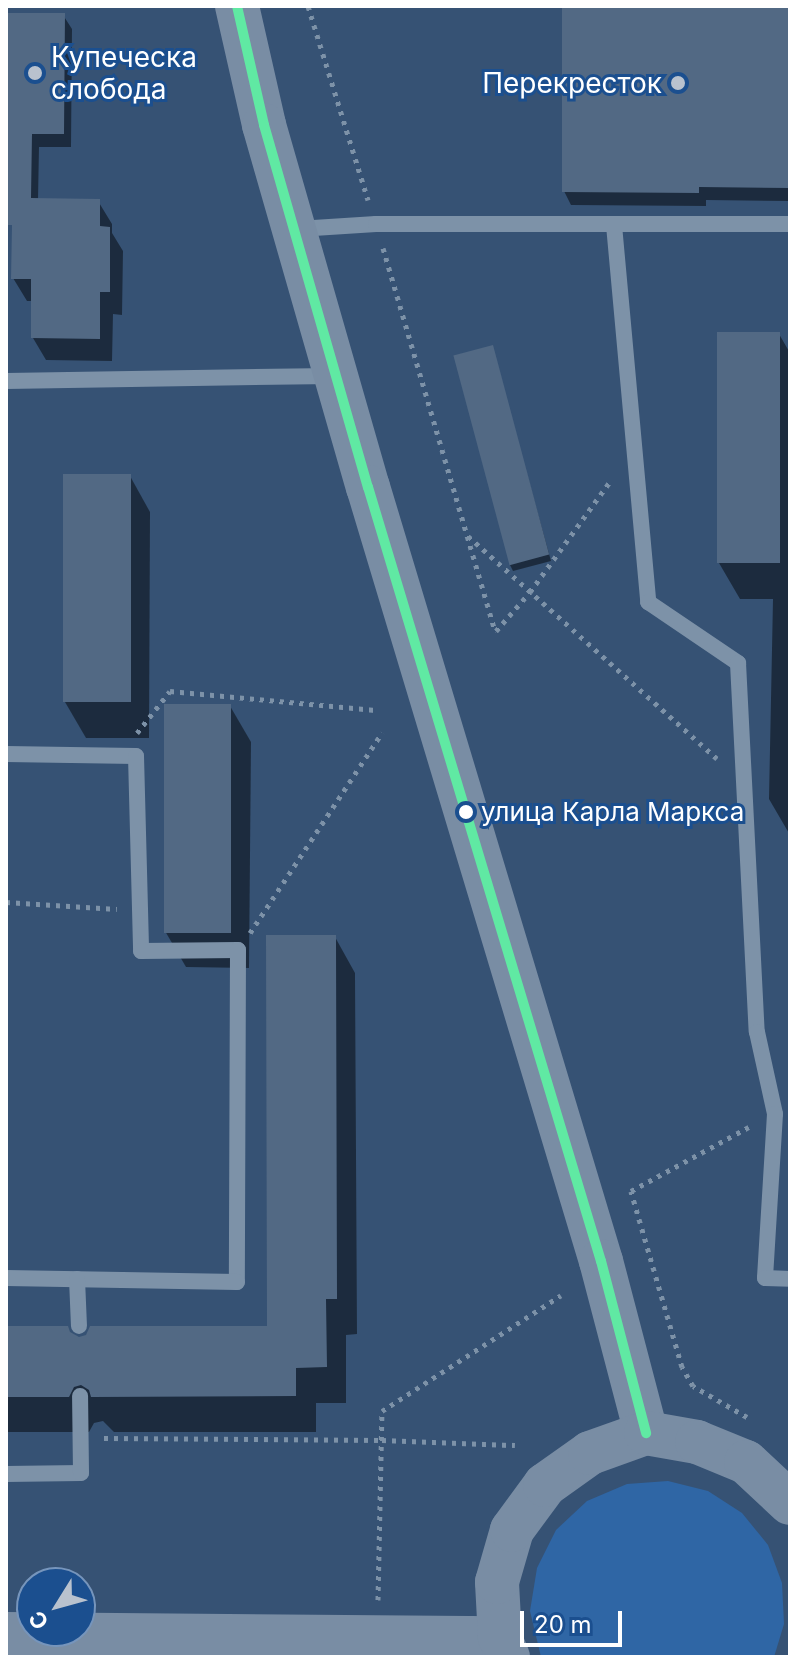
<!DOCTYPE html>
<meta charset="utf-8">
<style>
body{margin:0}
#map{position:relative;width:796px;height:1663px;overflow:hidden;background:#365274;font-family:Inter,sans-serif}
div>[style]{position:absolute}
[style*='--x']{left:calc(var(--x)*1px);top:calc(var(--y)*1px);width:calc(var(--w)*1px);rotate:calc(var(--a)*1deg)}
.green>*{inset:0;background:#2f66a5}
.shadow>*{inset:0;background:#0007}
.building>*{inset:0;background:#526984;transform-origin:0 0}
.path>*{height:5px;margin-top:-2.5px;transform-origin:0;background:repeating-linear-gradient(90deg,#7d92a8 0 4px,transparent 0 10px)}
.lane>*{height:16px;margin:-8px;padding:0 8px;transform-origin:8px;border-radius:8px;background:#7d92a8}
.secondary>*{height:44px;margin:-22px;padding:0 22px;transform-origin:22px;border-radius:22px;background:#798da4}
.bus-1>*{height:10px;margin:-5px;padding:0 5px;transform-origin:5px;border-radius:5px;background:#60e9a3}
.dots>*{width:22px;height:22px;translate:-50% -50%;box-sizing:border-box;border:4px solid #1b4f8f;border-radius:50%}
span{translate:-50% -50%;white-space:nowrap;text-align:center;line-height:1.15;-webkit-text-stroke:6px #1b4f8f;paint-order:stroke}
.bus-label{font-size:26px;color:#fff}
.left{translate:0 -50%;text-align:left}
.poi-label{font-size:28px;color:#fff}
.right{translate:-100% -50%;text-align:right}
.frame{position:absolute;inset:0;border:8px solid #fff;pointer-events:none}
.north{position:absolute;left:16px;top:1567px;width:80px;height:80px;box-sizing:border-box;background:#1b4f8f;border:2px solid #7695bc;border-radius:50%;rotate:233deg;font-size:22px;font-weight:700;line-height:32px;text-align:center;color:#fff}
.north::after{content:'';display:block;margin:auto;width:28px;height:36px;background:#b9c2ce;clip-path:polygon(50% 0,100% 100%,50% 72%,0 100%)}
.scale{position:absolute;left:520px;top:1611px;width:102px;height:36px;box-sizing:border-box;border:4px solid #fff;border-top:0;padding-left:10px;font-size:24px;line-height:28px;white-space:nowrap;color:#fff;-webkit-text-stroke:6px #1b4f8f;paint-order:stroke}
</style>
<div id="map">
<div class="green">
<i style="clip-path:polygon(668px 1481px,708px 1491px,742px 1513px,768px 1545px,782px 1583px,784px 1624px,774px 1657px,541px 1657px,530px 1611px,537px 1568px,556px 1530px,587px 1501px,627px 1484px)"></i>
</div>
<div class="shadow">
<i style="clip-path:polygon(564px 6px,790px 6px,790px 201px,706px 200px,706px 206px,571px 205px,564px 191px)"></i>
<i style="clip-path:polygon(6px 15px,63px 15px,72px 29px,71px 147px,39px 147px,38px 200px,98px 201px,112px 224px,112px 233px,123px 251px,122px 315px,113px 314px,112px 361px,46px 360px,33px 338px,33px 301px,27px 301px,13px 278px,14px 212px,6px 212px)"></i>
<i style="clip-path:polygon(779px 334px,790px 353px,790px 835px,769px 799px,773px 599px,740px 599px,719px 563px)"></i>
<i style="clip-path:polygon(492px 348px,551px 561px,513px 571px,510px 565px)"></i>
<i style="clip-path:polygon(130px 476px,150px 512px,149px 738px,86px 738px,65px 702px)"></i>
<i style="clip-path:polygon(230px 706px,251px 742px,249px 968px,186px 967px,165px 931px)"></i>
<i style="clip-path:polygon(335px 937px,355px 973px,357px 1334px,346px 1335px,346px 1403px,316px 1403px,316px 1432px,114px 1432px,103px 1421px,94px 1423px,89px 1432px,6px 1432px,6px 1328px,78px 1339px,269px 1328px)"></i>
</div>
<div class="building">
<i style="clip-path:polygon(562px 6px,790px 6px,790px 188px,699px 187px,699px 193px,562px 192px)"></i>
<i style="clip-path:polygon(6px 13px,65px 13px,64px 134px,32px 134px,31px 198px,100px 199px,100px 226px,110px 227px,110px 292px,100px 292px,100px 339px,31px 338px,31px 279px,11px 279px,12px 225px,6px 225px)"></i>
<i style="left:717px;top:332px;width:63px;height:231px"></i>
<i style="left:493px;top:345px;width:217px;height:41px;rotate:75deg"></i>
<i style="left:63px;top:474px;width:68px;height:228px"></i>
<i style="left:231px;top:704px;width:229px;height:67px;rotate:90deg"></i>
<i style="clip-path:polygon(266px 935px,336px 935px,337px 1299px,326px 1299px,327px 1367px,296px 1368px,296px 1396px,91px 1397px,89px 1390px,81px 1385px,74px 1387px,69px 1397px,6px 1397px,6px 1326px,68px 1326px,70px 1332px,79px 1337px,86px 1335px,90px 1326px,267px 1326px)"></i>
</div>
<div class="path">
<i style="--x:308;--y:6;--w:203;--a:72.8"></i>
<i style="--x:383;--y:248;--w:400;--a:73.7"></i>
<i style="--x:468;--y:536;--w:334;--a:41.8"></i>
<i style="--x:496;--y:631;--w:52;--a:-48.9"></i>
<i style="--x:530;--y:592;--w:138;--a:-54.1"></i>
<i style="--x:137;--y:733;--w:53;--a:-51.8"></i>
<i style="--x:170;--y:691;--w:206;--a:5.3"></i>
<i style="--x:6;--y:902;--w:111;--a:3.6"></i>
<i style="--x:250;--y:933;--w:240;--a:-56.6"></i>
<i style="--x:747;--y:1417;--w:62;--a:-150.1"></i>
<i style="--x:693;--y:1386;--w:22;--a:-120"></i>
<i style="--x:682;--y:1367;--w:183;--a:-106.2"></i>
<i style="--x:631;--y:1191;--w:134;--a:-28.5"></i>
<i style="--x:104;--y:1438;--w:278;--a:0.4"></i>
<i style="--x:382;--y:1440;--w:133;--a:2.2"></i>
<i style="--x:378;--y:1600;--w:189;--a:-88.8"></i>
<i style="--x:382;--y:1411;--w:213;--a:-32.9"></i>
</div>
<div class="lane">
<i style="--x:614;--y:225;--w:379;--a:84.8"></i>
<i style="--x:648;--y:602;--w:109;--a:34.1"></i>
<i style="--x:738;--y:663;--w:369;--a:87.1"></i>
<i style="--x:757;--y:1032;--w:84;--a:77.6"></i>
<i style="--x:775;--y:1114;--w:164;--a:93.5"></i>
<i style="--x:765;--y:1278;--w:25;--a:2"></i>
<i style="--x:298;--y:229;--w:78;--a:-3.7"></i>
<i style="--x:376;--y:224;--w:414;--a:0"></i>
<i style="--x:6;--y:381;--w:326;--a:-0.9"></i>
<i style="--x:6;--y:754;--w:130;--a:0.9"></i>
<i style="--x:136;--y:756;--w:195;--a:88.5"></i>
<i style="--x:141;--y:951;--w:97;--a:-0.6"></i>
<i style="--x:238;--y:950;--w:332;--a:90.2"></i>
<i style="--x:237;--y:1282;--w:231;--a:-179"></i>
<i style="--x:77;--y:1279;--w:47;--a:87.6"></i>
<i style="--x:6;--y:1474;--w:75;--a:-0.8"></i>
<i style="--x:81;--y:1473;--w:77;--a:-90.7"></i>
</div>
<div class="secondary">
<i style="--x:237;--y:6;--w:122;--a:77.2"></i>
<i style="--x:264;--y:125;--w:377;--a:74"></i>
<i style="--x:368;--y:487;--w:808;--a:73.25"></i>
<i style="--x:601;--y:1261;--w:178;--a:75.3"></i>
<i style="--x:6;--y:1634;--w:494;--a:0.5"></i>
<i style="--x:508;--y:1657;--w:21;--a:-113"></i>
<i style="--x:500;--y:1638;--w:56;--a:-93.1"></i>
<i style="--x:497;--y:1582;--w:54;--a:-73.9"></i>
<i style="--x:512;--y:1530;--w:56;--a:-53.7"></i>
<i style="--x:545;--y:1485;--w:55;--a:-35.4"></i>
<i style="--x:590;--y:1453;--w:59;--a:-19.7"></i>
<i style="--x:646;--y:1433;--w:52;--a:10"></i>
<i style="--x:697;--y:1442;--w:53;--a:22.2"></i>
<i style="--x:746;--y:1462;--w:60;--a:43"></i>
</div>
<div class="bus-1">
<i style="--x:237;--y:6;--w:122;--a:77.2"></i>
<i style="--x:264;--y:125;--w:377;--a:74"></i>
<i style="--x:368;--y:487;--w:808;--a:73.25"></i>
<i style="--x:601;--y:1261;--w:178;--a:75.3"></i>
</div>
<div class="dots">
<i style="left:35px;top:73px;background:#b9c2ce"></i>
<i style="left:678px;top:83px;background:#b9c2ce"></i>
<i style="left:466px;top:812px;background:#fff"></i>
</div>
<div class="bus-label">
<span class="left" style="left:481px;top:812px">улица Карла Маркса</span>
</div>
<div class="poi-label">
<span class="left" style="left:51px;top:73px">Купеческа<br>слобода</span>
<span class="right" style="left:662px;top:83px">Перекресток</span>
</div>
<div class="frame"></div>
<div class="north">С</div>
<div class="scale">20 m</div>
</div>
